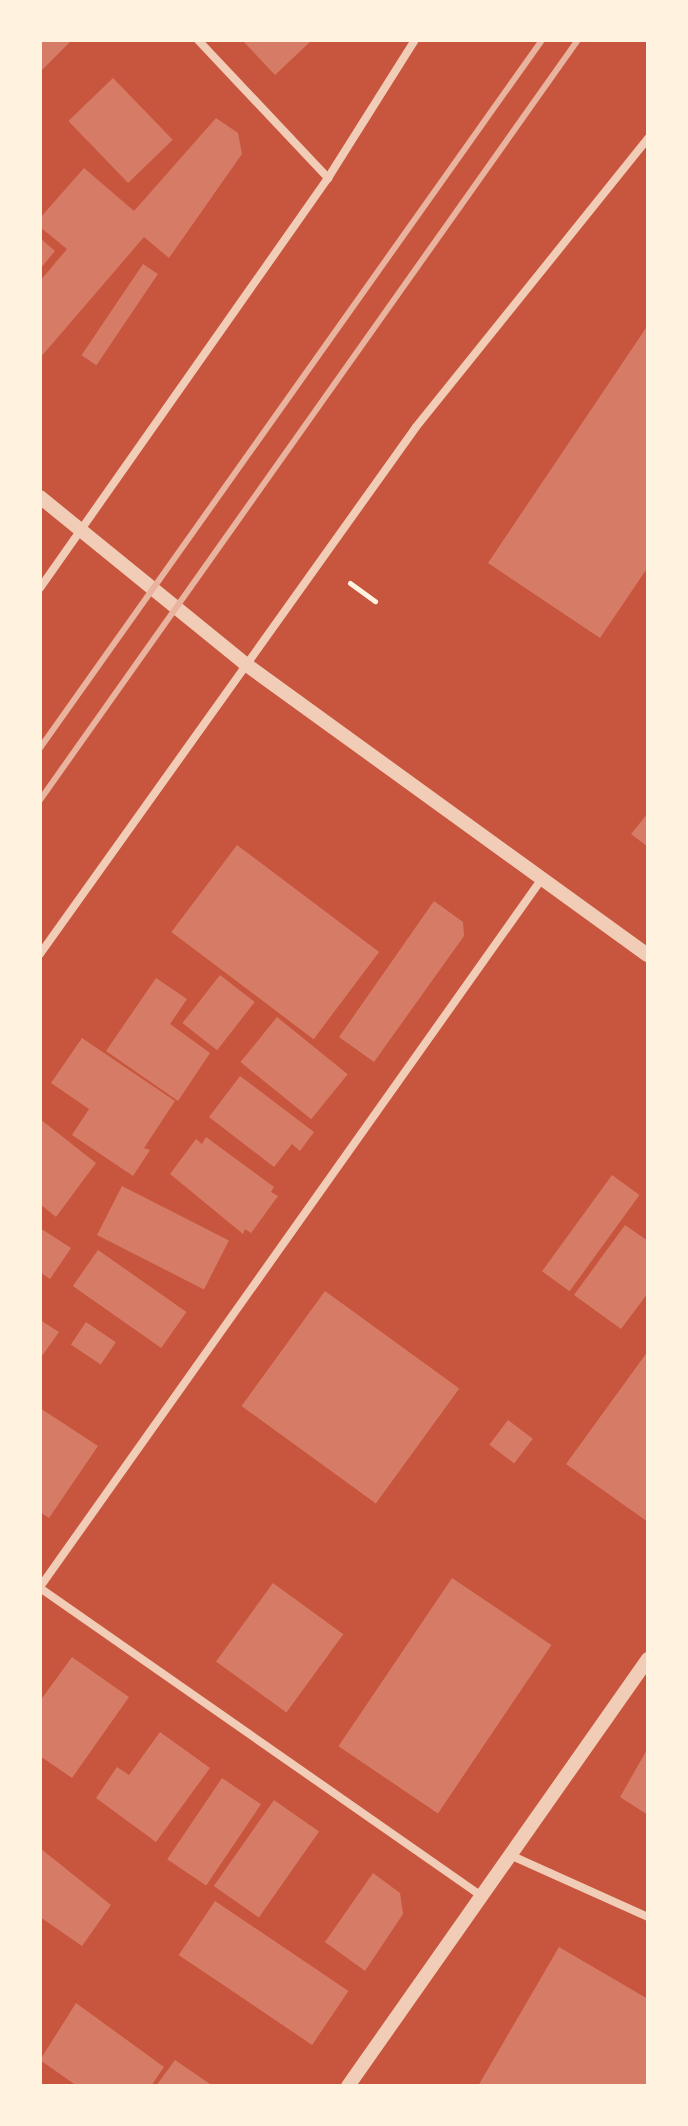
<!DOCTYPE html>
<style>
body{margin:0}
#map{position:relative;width:688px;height:2126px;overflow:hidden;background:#c8553d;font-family:"Alegreya Sans",sans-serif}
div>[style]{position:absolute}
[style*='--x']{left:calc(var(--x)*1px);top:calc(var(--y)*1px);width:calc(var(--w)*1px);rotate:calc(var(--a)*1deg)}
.building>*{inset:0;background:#d67c66;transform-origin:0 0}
.path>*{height:5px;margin:-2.5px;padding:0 2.5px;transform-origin:2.5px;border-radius:2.5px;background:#fff3e0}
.minor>*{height:8px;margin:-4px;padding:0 4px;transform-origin:4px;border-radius:4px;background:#f1ccb7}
.tertiary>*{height:14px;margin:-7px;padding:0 7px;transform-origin:7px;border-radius:7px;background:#f1ccb7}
.rail>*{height:6px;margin:-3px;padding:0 3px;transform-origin:3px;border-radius:3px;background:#e9b49f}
span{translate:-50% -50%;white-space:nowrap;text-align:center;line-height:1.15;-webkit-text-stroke:8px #fff3e0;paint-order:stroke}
.frame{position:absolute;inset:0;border:42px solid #fff3e0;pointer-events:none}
</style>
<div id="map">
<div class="building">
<i style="clip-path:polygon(40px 40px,72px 40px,40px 72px)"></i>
<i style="clip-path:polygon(242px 40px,312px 40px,275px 75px)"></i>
<i style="left:113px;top:78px;width:86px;height:62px;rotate:46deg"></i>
<i style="clip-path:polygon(216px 118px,238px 133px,242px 154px,169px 258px,144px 237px,40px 358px,40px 281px,67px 249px,40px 227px,40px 218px,84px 168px,134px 211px)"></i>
<i style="clip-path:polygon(40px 238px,55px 251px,40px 269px)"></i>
<i style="left:143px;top:264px;width:18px;height:110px;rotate:34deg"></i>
<i style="clip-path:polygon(648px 325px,648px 567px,600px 638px,488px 563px)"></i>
<i style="clip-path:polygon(648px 813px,648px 847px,631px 834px)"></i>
<i style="left:237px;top:845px;width:178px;height:109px;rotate:37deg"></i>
<i style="clip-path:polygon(434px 901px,463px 922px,464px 936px,374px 1062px,339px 1037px)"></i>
<i style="left:220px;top:975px;width:44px;height:61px;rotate:38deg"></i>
<i style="clip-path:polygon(156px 978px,187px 999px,170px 1024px,210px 1053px,178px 1101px,106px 1051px)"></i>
<i style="left:277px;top:1017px;width:91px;height:58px;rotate:39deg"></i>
<i style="clip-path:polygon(82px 1038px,175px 1101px,144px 1148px,150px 1150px,133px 1176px,72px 1135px,89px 1109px,51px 1083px)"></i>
<i style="clip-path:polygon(240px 1076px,314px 1132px,300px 1151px,292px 1144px,274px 1167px,209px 1117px)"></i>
<i style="clip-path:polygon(40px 1119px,96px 1163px,56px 1217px,40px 1204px)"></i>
<i style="clip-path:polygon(206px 1137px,274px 1187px,271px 1192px,278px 1196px,251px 1233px,245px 1229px,243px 1234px,170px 1174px,196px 1139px,202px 1144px)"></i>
<i style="left:612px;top:1175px;width:34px;height:119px;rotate:36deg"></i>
<i style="left:122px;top:1186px;width:120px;height:55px;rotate:27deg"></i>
<i style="clip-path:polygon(625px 1225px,648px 1241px,648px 1293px,621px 1329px,574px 1295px)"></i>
<i style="clip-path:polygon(40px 1228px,71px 1248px,50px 1279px,40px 1272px)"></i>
<i style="left:98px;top:1250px;width:108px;height:44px;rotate:35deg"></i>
<i style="left:325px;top:1291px;width:166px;height:142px;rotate:36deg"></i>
<i style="clip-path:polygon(40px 1320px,59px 1332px,42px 1356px,40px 1354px)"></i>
<i style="left:86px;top:1322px;width:36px;height:27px;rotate:34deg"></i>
<i style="clip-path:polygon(648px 1351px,648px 1522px,566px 1464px)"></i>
<i style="clip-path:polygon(40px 1408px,98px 1446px,49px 1518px,40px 1512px)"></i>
<i style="left:508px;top:1420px;width:31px;height:31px;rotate:37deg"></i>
<i style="left:452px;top:1578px;width:120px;height:203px;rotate:34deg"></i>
<i style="left:273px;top:1583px;width:87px;height:97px;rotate:36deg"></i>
<i style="clip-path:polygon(72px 1657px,129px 1697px,72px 1778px,40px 1756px,40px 1701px)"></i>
<i style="clip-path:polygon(160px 1732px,210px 1768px,156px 1842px,96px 1798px,117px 1767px,129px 1775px)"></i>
<i style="clip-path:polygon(648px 1748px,648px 1815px,620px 1797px)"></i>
<i style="left:222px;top:1778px;width:47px;height:98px;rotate:34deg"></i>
<i style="left:274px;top:1800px;width:55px;height:105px;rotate:35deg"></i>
<i style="clip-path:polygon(40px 1848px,111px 1905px,82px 1946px,40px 1917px)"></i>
<i style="clip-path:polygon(373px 1873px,400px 1893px,403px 1914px,365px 1971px,325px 1942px)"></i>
<i style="left:215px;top:1901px;width:161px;height:65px;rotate:34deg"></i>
<i style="clip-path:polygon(559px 1947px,648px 1999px,647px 2086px,478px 2086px)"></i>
<i style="clip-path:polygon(76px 2003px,164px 2067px,151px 2086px,77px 2086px,40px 2060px)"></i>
<i style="clip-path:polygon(175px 2060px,213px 2086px,156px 2086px)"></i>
</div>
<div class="path">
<i style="--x:350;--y:583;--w:31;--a:36"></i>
</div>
<div class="minor">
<i style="--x:198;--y:40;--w:190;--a:46.7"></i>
<i style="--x:40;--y:588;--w:501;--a:-54.91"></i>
<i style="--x:328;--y:178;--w:163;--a:-57.8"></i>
<i style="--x:40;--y:954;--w:647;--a:-54.49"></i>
<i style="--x:416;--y:427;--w:371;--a:-51.2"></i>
<i style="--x:40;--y:1587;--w:870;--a:-54.68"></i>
<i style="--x:40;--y:1588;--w:537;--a:34.9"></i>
<i style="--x:510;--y:1855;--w:151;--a:24.2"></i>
</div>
<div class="tertiary">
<i style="--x:40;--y:497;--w:263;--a:39.1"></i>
<i style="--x:244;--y:663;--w:498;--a:35.9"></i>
<i style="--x:348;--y:2086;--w:522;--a:-54.91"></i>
</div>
<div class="rail">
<i style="--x:40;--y:748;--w:868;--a:-54.66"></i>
<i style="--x:40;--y:800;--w:931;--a:-54.71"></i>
</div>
<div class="frame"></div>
</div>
